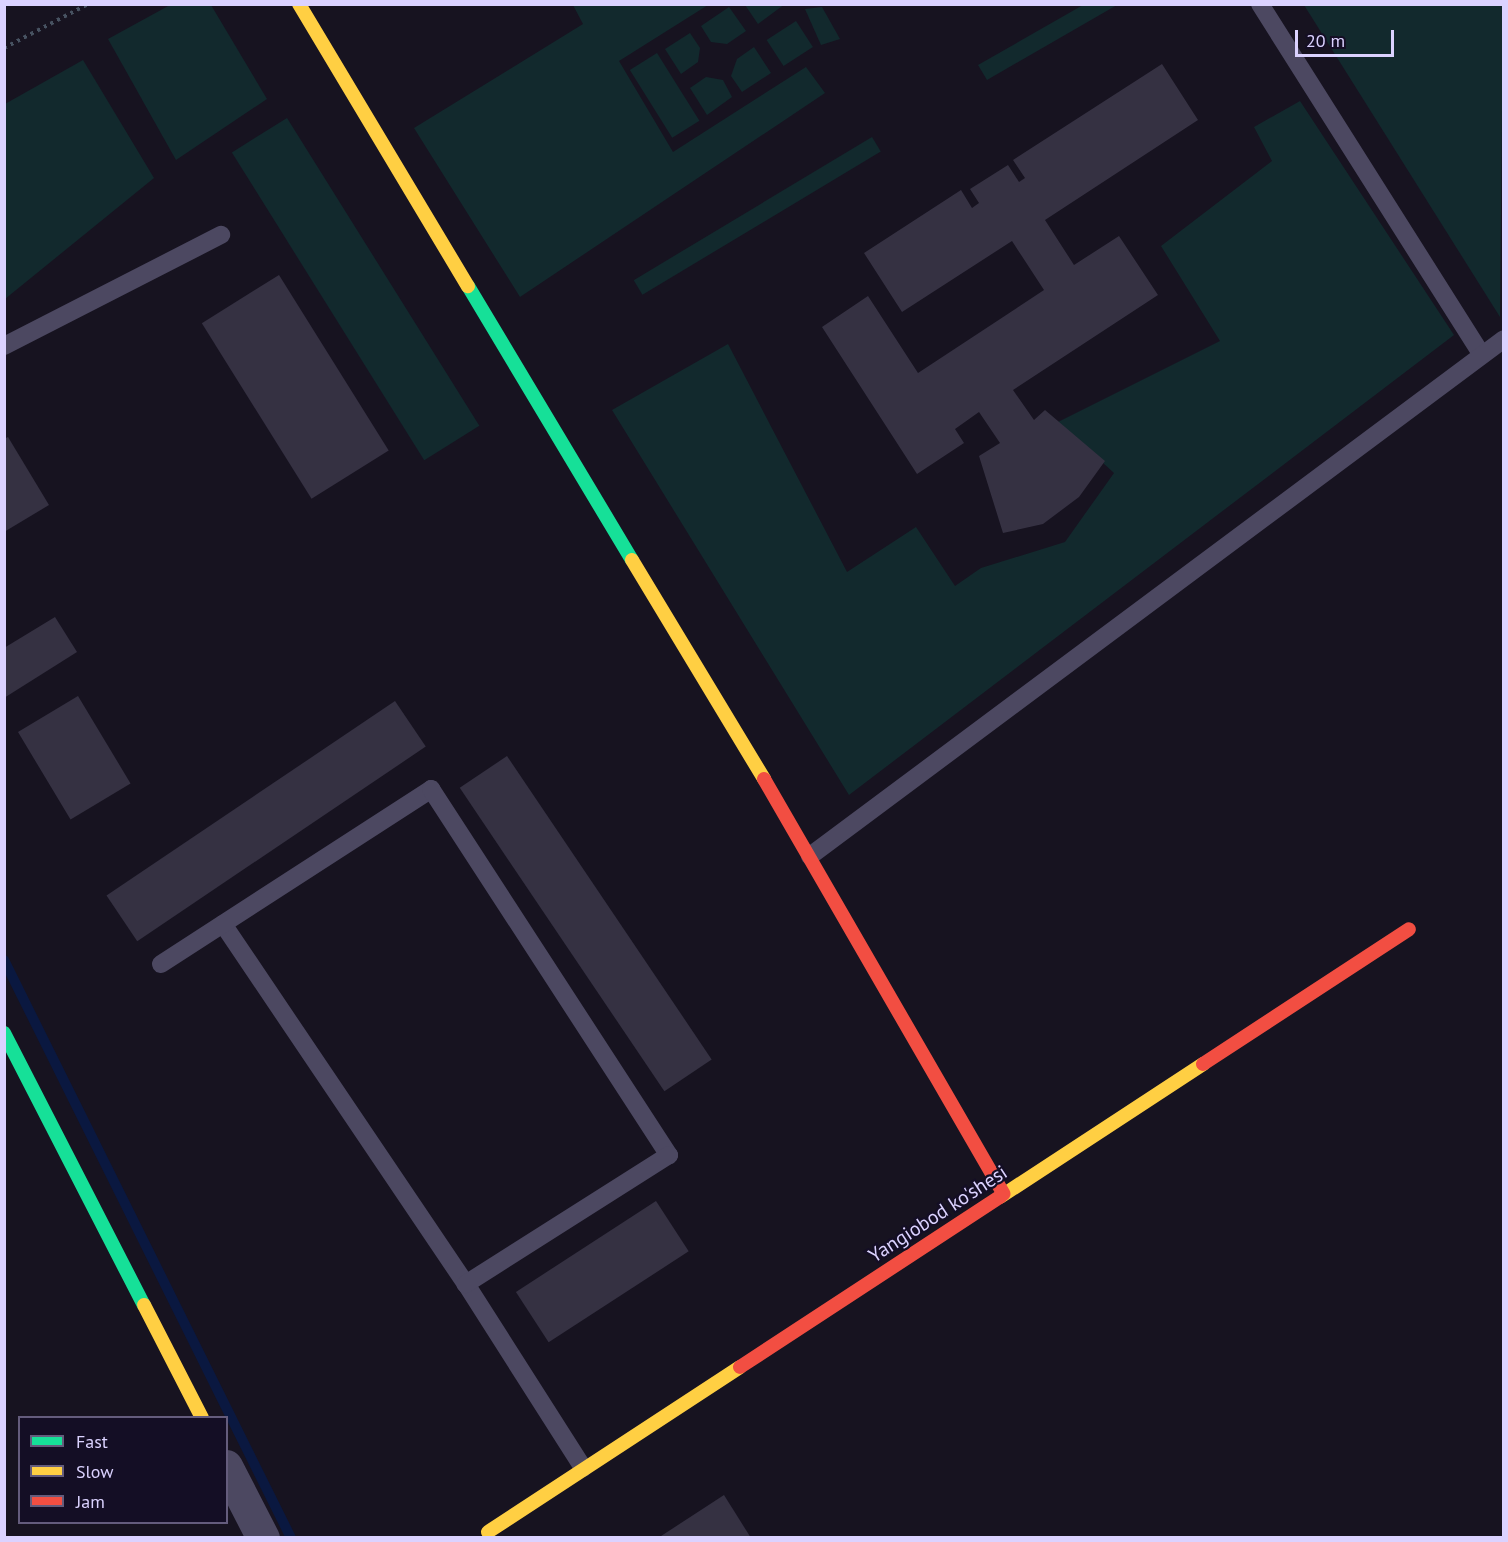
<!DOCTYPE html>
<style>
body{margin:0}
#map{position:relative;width:1508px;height:1542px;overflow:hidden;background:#171320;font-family:"PT Sans",sans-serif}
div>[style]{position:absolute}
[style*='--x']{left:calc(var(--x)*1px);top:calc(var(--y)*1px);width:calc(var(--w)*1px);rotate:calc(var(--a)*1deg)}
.green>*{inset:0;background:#12292d;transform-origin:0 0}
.stream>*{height:10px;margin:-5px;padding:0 5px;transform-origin:5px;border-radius:5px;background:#0a1840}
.building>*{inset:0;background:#353142;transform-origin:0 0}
.path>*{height:4px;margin-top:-2px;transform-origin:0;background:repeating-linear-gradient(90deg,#475261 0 3px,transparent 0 7.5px)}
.lane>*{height:18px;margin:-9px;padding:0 9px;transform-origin:9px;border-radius:9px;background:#4c4861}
.street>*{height:33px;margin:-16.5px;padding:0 16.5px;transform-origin:16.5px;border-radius:16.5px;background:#4c4861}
.fast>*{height:14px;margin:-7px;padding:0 7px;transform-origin:7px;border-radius:7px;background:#16e098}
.slow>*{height:14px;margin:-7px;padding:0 7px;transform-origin:7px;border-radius:7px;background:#ffcf43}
.jam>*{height:14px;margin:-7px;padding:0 7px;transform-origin:7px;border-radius:7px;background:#f24e42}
span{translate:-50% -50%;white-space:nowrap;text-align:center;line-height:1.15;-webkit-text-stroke:4.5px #140e25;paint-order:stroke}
.street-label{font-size:20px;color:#dbd2ff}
.frame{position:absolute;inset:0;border:6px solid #dbd2ff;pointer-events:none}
.legend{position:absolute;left:18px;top:1416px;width:210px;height:108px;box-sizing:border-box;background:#140e25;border:2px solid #645c7c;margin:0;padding:8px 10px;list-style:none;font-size:18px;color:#dbd2ff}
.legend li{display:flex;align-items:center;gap:12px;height:30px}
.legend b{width:30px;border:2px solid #645c7c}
.scale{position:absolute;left:1295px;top:30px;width:99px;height:27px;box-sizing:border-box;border:3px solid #dbd2ff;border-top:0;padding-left:8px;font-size:18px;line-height:21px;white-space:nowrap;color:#dbd2ff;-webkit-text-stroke:4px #140e25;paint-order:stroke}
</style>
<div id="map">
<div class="green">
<i style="clip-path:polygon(785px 4px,758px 24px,745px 5px,745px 4px)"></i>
<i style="clip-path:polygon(170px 5px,211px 5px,267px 99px,176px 160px,108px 39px)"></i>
<i style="clip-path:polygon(573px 5px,708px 5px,619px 61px,673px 152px,806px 67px,825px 93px,520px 297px,414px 128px,583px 24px)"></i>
<i style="clip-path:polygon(1083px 5px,1117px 5px,987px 80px,978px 65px)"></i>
<i style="clip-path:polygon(1304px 5px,1503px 5px,1500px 317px)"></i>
<i style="clip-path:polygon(729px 7px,746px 31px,727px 44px,711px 42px,701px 26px)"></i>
<i style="clip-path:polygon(822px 7px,840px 39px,821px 45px,805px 9px)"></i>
<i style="left:796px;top:21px;width:31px;height:35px;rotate:57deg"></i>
<i style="clip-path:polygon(690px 33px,700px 48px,698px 62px,681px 74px,665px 49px)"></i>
<i style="clip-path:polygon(754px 47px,771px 73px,742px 92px,731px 76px,737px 59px)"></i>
<i style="left:657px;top:53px;width:80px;height:32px;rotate:58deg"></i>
<i style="clip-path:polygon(83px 60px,154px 178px,5px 299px,5px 104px)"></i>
<i style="clip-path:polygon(706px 77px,723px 80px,732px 97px,707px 115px,690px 88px)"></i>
<i style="clip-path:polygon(1300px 101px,1454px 335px,849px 795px,612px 410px,728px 344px,847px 572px,916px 527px,955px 586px,981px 568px,1065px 542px,1114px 473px,1058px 422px,1220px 341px,1161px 246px,1272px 161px,1254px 127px)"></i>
<i style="left:287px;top:118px;width:363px;height:65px;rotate:58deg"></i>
<i style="left:872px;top:137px;width:17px;height:278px;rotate:59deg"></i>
</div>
<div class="stream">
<i style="--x:4;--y:960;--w:645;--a:63.59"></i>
</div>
<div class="building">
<i style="clip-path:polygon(1162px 64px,1198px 120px,1045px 220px,1074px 265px,1119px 236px,1158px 295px,1013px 390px,1034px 420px,1045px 410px,1105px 461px,1079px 497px,1043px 524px,1003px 533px,979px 456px,1000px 443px,979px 412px,955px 429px,964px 443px,917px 474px,822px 327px,868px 296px,918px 373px,1044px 290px,1012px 241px,902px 312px,864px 253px,961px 190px,972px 208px,979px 203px,970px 189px,1008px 165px,1019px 182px,1025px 178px,1013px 160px)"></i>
<i style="left:279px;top:275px;width:207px;height:91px;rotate:58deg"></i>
<i style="clip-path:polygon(8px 437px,49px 505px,4px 532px,4px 439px)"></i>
<i style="clip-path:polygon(55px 617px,77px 652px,4px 698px,4px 648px)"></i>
<i style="left:78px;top:696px;width:102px;height:70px;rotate:59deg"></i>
<i style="left:395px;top:701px;width:55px;height:348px;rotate:56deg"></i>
<i style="left:507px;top:756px;width:366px;height:57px;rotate:56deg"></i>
<i style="left:656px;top:1201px;width:60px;height:167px;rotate:57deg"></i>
<i style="clip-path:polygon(724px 1495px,751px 1538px,658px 1538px)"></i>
</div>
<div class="path">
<i style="--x:4;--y:48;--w:95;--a:-27.6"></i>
</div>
<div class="lane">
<i style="--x:1260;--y:4;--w:415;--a:57.7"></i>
<i style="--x:4;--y:346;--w:244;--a:-27.1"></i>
<i style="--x:810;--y:856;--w:865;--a:-36.68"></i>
<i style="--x:223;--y:924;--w:434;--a:56"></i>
<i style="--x:466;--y:1284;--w:218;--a:57.5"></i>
<i style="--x:161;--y:964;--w:322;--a:-32.9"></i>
<i style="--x:431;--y:789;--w:437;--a:57"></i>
<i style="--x:669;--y:1155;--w:241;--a:147.6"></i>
</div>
<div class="street">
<i style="--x:226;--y:1466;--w:81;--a:62.8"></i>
</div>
<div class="fast">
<i style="--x:468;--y:286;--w:319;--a:59.1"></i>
<i style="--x:4;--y:1033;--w:306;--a:62.8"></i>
</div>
<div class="slow">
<i style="--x:299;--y:4;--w:329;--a:59.1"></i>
<i style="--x:632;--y:560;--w:256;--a:58.9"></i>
<i style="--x:1000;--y:1197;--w:243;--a:-33.2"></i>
<i style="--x:144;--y:1305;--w:127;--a:62.8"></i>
<i style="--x:488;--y:1532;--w:301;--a:-33.2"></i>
</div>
<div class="jam">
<i style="--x:764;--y:779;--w:479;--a:60"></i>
<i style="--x:1203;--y:1064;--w:246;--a:-33.2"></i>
<i style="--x:740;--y:1367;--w:311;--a:-33.2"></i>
</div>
<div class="street-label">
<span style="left:938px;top:1214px;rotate:-33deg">Yangiobod ko'shesi</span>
</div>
<div class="frame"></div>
<ul class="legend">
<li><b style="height:8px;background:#16e098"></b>Fast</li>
<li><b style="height:8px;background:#ffcf43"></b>Slow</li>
<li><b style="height:8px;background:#f24e42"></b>Jam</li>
</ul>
<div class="scale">20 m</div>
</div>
